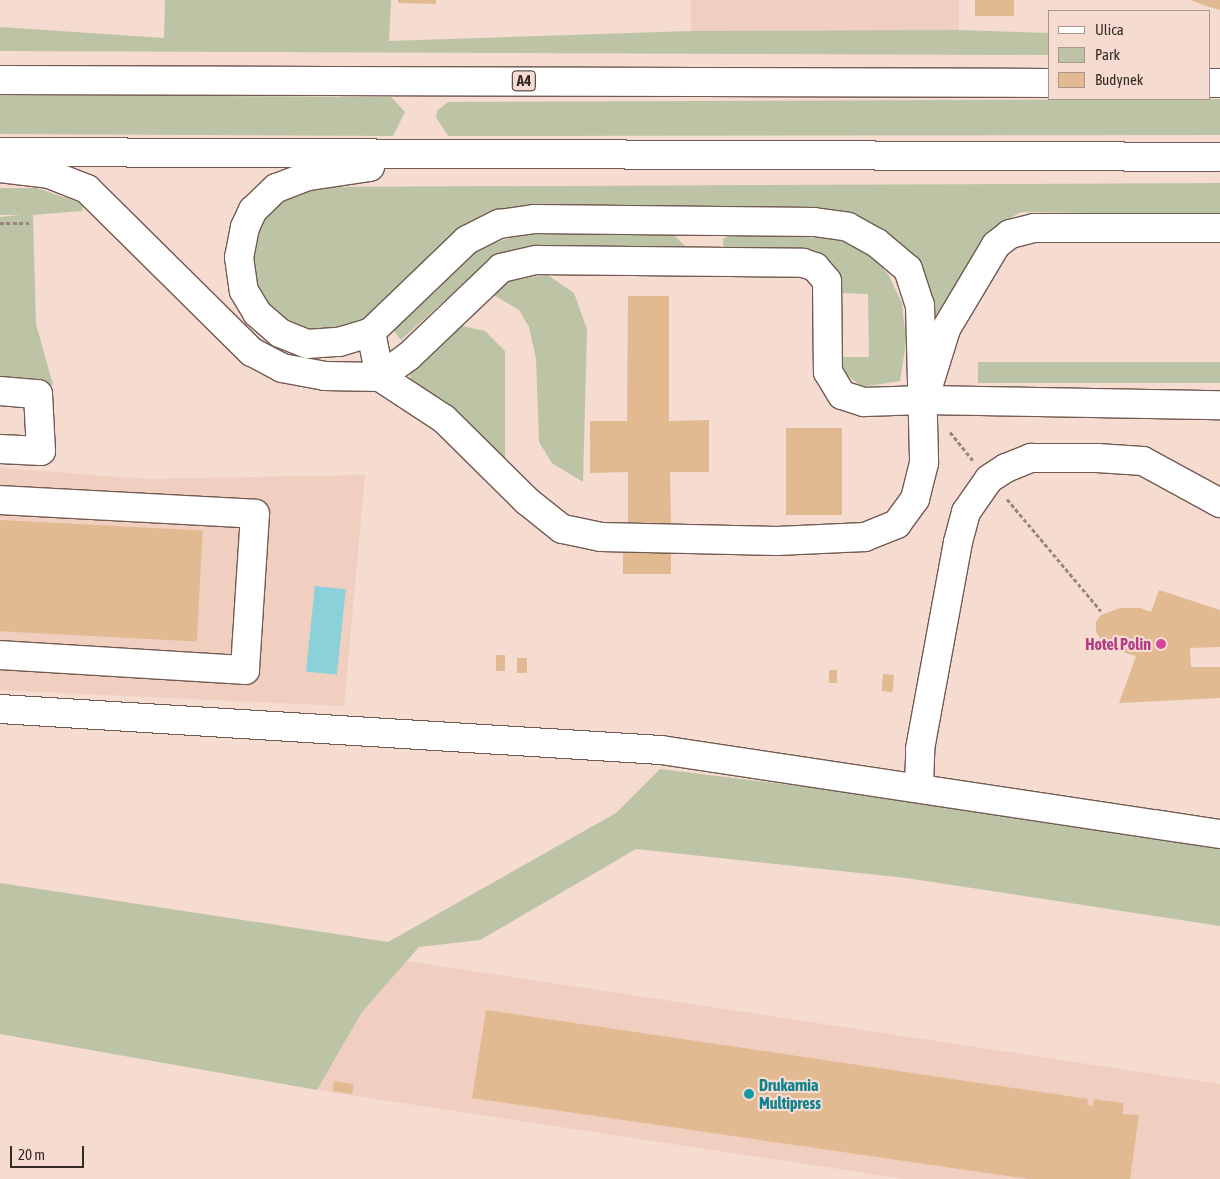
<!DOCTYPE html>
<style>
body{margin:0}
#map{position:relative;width:1220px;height:1179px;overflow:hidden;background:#f5dbd0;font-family:"Asap Condensed",sans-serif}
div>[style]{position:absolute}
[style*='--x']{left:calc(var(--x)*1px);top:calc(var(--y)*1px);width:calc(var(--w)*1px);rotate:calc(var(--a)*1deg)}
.built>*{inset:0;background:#f0cec0;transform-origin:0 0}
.green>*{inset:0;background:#bcc4a5;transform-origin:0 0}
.water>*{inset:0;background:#8ad1d9;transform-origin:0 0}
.building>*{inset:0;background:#e2ba91;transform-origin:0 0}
.path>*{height:3px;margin-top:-1.5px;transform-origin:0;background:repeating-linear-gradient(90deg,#99877f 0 4px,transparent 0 6.5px)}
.roads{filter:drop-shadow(1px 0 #725b52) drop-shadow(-1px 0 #725b52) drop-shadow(0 1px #725b52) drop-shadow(0 -1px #725b52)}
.minor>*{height:28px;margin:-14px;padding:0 14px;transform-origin:14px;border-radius:14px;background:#fff}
.highway>*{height:28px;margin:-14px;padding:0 14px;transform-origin:14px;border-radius:14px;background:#fff}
.dots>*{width:14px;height:14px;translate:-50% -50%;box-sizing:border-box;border:2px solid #f5dbd0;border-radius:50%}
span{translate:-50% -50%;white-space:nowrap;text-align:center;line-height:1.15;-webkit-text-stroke:4.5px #f5dbd0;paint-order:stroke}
.shield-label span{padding:1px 4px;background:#f5dbd0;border:1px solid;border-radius:4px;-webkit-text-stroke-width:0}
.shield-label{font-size:15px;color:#352b27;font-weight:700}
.hotel-label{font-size:16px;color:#b23c85;font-weight:700}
.right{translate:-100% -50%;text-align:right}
.culture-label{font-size:16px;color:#0d838f;font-weight:700}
.left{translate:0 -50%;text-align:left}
.legend{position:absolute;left:1048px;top:10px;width:162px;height:90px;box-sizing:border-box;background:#f5dbd0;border:1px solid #a8958c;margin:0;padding:6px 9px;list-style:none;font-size:15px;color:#352b27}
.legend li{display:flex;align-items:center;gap:10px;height:25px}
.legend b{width:25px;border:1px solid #a8958c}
.scale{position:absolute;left:10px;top:1146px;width:74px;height:22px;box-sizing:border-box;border:2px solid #352b27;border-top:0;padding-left:6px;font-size:15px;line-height:18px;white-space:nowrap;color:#352b27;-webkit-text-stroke:4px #f5dbd0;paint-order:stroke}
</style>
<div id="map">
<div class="built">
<i style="left:691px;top:0;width:268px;height:31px"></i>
<i style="clip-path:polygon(0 468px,146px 479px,365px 475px,344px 706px,0 690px)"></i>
<i style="clip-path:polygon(406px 961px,1220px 1084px,1220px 1179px,905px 1179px,317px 1090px,362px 1012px)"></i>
</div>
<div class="green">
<i style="clip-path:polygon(165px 0,391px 0,389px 41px,691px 31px,959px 30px,1049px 33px,1049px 55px,0 51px,0 27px,164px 38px)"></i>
<i style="clip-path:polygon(0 95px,391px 97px,405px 112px,393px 136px,0 134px)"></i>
<i style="clip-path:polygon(1220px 99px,1220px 135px,448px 136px,436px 117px,437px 111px,448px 102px)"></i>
<i style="clip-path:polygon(1220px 183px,1220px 215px,1021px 212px,992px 228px,931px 330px,905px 254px,876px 226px,837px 211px,510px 208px,466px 224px,358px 325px,324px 337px,295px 330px,270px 312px,252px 281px,250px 248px,263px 215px,284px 199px,310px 187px)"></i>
<i style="clip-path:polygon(0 188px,37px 188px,84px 204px,82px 211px,33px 215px,36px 324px,53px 385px,0 381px,0 217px,21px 215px,0 215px)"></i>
<i style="clip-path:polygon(527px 232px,671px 232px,686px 247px,520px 250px,490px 259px,401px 340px,391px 327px,472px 251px)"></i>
<i style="clip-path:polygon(733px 233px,839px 239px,874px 258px,888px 274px,902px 303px,906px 343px,900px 381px,862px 387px,841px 370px,839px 357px,869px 357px,868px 294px,840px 293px,836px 271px,819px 255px,728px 250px,723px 245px,723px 239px)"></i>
<i style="clip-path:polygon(546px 274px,574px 293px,587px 329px,583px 482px,552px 463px,539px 442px,536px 359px,529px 327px,519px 310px,490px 293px,510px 281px)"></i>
<i style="clip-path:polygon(462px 326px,485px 331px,505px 351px,505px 460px,440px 404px,411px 386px,410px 373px)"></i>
<i style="left:978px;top:362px;width:242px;height:21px"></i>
<i style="clip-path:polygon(660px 769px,862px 794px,1220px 848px,1220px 926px,906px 878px,636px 849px,480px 940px,419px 947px,362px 1012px,317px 1090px,0 1034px,0 883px,388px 942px,616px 813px)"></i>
</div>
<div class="water">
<i style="left:315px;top:586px;width:31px;height:86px;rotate:6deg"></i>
</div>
<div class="building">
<i style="clip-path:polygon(398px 0,436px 0,436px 4px,398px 3px)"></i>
<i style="left:975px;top:0;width:39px;height:16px"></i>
<i style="clip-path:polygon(1190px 0,1220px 0,1220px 10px,1206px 6px)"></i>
<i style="clip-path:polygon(628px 296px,669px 296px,669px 421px,709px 420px,709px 472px,670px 472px,671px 524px,628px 524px,628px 472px,590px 473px,590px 421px,627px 421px)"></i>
<i style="left:786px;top:428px;width:56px;height:87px"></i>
<i style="left:0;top:520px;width:203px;height:111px;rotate:3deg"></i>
<i style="left:623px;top:553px;width:48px;height:21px"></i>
<i style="clip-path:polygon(1159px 590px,1220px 610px,1220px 647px,1190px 648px,1191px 667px,1220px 667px,1220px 698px,1119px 703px,1136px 656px,1107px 648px,1096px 632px,1096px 622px,1101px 615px,1120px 608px,1140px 608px,1151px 612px)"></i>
<i style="left:496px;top:655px;width:9px;height:16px"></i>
<i style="left:517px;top:658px;width:10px;height:15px"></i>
<i style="left:829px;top:670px;width:8px;height:13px"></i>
<i style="left:883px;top:674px;width:11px;height:17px;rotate:5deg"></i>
<i style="clip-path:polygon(486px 1010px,1088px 1099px,1087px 1105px,1093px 1106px,1094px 1099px,1123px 1103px,1123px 1114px,1139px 1115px,1130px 1179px,1029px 1179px,472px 1098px)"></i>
<i style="left:334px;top:1081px;width:20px;height:10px;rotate:9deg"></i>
</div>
<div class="path">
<i style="--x:0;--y:223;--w:29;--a:0"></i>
<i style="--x:950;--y:432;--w:36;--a:51"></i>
<i style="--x:1007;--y:499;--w:146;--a:50"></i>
</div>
<div class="roads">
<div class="minor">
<i style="--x:534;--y:219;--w:280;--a:0.6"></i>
<i style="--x:814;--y:222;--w:34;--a:8"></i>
<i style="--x:848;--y:227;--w:33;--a:29"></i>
<i style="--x:877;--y:243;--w:40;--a:40"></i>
<i style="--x:908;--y:269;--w:38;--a:72"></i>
<i style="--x:920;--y:305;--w:158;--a:88.5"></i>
<i style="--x:924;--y:463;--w:37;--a:104"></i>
<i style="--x:915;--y:499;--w:31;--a:126"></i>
<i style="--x:897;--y:524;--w:35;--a:158"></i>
<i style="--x:865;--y:537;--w:88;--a:177.4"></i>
<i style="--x:777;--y:541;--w:176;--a:-178.7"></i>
<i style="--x:601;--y:537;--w:40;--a:-168"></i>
<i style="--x:562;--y:529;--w:45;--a:-141.3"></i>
<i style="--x:527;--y:501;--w:117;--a:-135.3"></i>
<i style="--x:444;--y:419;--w:77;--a:-146.7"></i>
<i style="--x:380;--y:377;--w:46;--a:-101.3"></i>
<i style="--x:371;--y:332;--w:133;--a:-43.8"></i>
<i style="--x:467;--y:240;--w:36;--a:-27"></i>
<i style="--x:499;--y:224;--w:35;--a:-8"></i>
<i style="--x:1220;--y:228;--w:186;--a:180"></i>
<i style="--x:1034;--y:228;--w:25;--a:166"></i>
<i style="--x:1010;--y:234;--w:18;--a:142"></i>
<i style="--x:996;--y:245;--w:98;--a:120.8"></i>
<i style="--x:946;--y:329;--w:74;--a:107.2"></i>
<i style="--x:924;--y:400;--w:296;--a:1"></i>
<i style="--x:380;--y:377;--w:36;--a:-36"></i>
<i style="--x:409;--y:356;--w:127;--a:-43.7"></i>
<i style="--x:501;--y:268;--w:37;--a:-13"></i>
<i style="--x:537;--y:260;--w:266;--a:0.6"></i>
<i style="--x:803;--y:263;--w:13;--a:18"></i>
<i style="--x:815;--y:267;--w:18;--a:49"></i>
<i style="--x:827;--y:281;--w:91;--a:89.4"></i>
<i style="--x:828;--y:372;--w:27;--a:59"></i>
<i style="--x:842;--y:395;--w:23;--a:18"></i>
<i style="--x:864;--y:402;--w:60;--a:-1.9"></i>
<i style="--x:0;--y:391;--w:38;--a:5"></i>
<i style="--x:38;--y:394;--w:57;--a:87"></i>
<i style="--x:41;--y:451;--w:41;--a:-177.2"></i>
<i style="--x:0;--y:500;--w:255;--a:3.1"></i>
<i style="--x:255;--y:514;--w:156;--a:93.7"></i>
<i style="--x:245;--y:670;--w:245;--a:-176.5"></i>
<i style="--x:0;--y:709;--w:662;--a:3.55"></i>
<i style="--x:661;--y:750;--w:565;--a:8.55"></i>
<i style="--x:919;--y:787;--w:38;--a:-88"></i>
<i style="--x:920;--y:749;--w:210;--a:-79.6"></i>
<i style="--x:958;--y:542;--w:31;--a:-75"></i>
<i style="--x:966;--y:512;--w:40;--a:-55.1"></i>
<i style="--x:989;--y:479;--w:20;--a:-33"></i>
<i style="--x:1006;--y:468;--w:27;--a:-22"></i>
<i style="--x:1031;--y:458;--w:66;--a:0"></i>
<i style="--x:1097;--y:458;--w:46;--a:3.7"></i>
<i style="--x:1143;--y:461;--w:88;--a:28.6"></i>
</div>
<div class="highway">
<i style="--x:0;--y:80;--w:1049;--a:0.16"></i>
<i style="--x:1209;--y:83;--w:11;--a:0"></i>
<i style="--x:0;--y:152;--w:1220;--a:0.23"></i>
<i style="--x:370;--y:167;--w:63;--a:171.7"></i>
<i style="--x:308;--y:176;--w:34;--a:159"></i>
<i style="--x:276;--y:188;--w:32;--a:136"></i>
<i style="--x:253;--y:210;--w:19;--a:115"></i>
<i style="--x:245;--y:227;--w:31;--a:101"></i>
<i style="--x:239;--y:257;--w:34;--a:82"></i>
<i style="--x:244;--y:291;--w:26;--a:59"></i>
<i style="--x:257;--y:313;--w:30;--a:41"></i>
<i style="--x:280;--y:333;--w:29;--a:22"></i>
<i style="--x:307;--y:344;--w:32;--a:-4"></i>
<i style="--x:339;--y:342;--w:34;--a:-17"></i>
<i style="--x:0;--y:168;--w:49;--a:7"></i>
<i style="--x:49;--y:174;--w:41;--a:21.5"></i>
<i style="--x:87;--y:189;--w:232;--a:44.7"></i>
<i style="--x:252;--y:352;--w:34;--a:28"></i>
<i style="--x:282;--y:368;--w:44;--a:10.5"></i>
<i style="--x:325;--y:376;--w:55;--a:1"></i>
</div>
</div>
<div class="dots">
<i style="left:1161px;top:644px;background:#d1479c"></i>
<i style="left:749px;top:1094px;background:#0f9aa8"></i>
</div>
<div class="shield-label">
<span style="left:524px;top:81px">A4</span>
</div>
<div class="hotel-label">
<span class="right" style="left:1151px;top:644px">Hotel Polin</span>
</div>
<div class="culture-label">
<span class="left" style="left:759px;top:1094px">Drukarnia<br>Multipress</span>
</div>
<ul class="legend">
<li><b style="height:6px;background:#fff"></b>Ulica</li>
<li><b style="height:14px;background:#bcc4a5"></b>Park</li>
<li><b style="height:14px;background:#e2ba91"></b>Budynek</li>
</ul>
<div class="scale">20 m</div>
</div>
